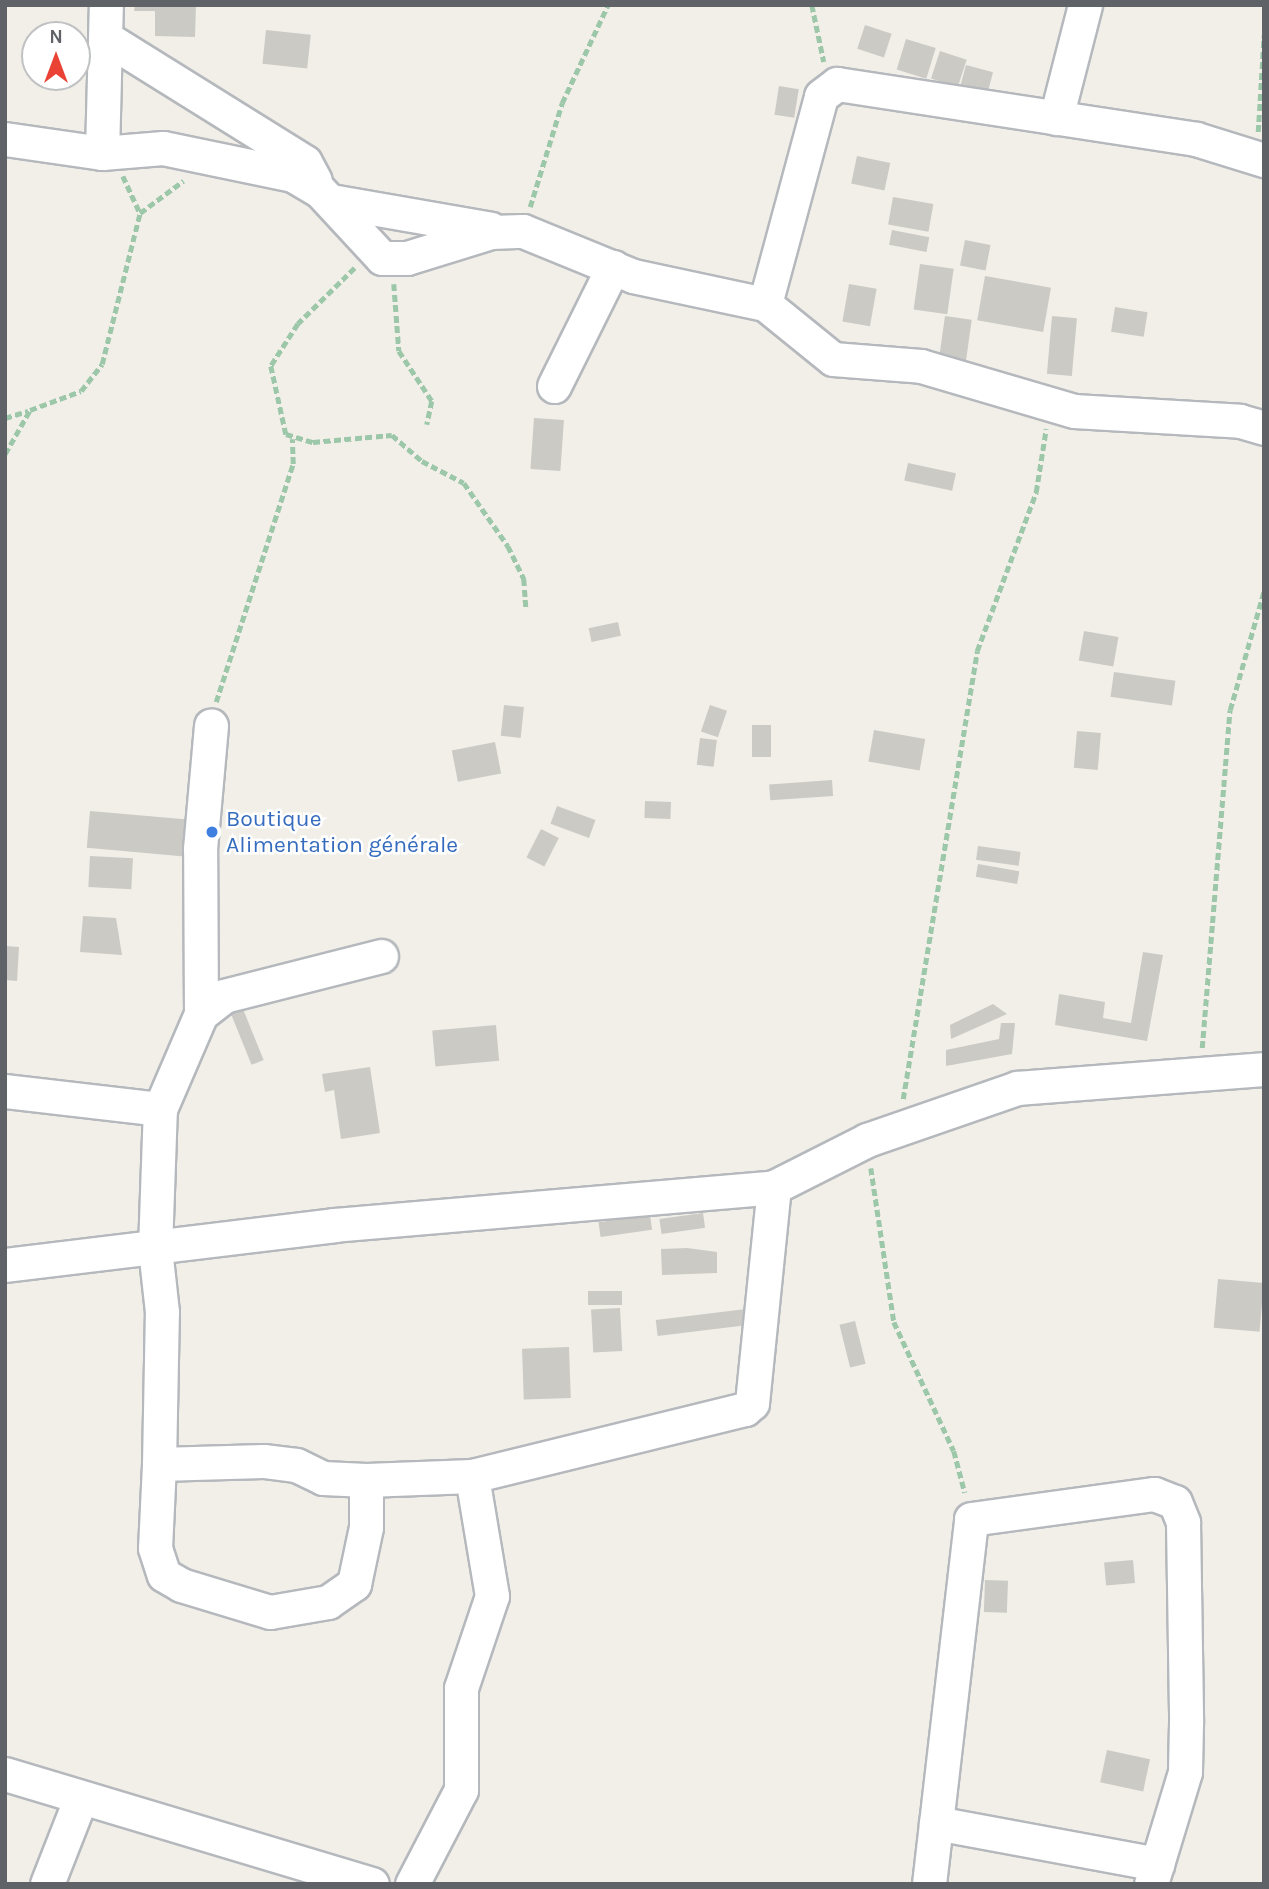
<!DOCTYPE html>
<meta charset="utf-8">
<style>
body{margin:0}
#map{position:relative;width:1269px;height:1889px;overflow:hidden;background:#f1efe8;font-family:Karla,sans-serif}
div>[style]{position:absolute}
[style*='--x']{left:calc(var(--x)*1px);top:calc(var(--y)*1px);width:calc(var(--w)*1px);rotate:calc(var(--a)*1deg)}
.building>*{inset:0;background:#cccac5;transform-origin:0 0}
.path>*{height:4.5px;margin-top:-2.25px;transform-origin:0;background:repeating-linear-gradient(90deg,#9cc7a9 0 7px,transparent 0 10.5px)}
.roads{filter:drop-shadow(2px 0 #b5b8bc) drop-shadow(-2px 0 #b5b8bc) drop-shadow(0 2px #b5b8bc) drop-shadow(0 -2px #b5b8bc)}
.minor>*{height:33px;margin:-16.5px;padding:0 16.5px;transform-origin:16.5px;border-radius:16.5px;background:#fff}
.dots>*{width:19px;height:19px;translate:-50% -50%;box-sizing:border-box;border:4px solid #fff;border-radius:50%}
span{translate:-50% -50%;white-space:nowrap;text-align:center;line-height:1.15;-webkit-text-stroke:5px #fff;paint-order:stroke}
.shop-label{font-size:23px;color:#366cbe}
.left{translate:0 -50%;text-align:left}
.frame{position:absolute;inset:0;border:7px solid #5f6368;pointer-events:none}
.north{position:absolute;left:21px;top:21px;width:70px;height:70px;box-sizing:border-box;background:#fff;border:2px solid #bfc1c3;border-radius:50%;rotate:0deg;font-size:19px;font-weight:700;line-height:28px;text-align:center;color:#5f6368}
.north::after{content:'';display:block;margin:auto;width:24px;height:32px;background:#ea4335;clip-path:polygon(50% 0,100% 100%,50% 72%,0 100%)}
</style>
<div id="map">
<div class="building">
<i style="clip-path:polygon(135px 5px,196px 5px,195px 37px,155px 36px,155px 11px,134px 11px)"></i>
<i style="left:865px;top:25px;width:28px;height:25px;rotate:18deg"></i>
<i style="left:266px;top:30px;width:45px;height:34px;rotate:6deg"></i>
<i style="left:906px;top:39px;width:31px;height:32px;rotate:17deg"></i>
<i style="left:940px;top:51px;width:28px;height:29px;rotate:18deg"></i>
<i style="left:966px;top:65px;width:28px;height:27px;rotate:15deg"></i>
<i style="left:779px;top:86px;width:20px;height:29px;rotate:9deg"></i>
<i style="left:857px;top:156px;width:34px;height:28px;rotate:12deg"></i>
<i style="left:893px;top:197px;width:41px;height:28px;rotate:10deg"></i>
<i style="left:892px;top:230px;width:38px;height:15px;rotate:11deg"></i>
<i style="left:965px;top:240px;width:26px;height:26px;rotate:11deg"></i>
<i style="left:920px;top:264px;width:34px;height:46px;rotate:8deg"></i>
<i style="left:985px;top:276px;width:67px;height:45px;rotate:10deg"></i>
<i style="left:849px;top:284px;width:28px;height:38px;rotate:10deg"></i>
<i style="left:1115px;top:307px;width:33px;height:25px;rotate:9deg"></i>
<i style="left:945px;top:316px;width:27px;height:50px;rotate:8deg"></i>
<i style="left:1052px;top:316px;width:25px;height:58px;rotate:5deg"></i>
<i style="left:534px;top:418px;width:30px;height:51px;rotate:4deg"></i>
<i style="left:908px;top:463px;width:49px;height:18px;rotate:12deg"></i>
<i style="left:618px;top:622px;width:14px;height:30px;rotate:78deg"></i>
<i style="left:1084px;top:631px;width:35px;height:30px;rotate:10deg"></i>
<i style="left:1114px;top:672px;width:62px;height:25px;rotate:8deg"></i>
<i style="left:504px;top:705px;width:20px;height:31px;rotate:6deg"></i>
<i style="left:710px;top:705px;width:18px;height:28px;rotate:19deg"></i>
<i style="left:771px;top:725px;width:32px;height:19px;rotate:90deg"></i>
<i style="left:874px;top:730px;width:52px;height:32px;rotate:10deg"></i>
<i style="left:1077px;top:731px;width:24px;height:37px;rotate:5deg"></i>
<i style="left:700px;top:738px;width:17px;height:27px;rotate:7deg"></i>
<i style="left:495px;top:742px;width:32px;height:44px;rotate:79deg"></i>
<i style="left:832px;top:780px;width:16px;height:63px;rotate:86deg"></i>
<i style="left:645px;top:801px;width:26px;height:17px;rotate:2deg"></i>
<i style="left:557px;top:806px;width:41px;height:19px;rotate:20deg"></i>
<i style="left:90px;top:811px;width:98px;height:37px;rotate:5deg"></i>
<i style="left:541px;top:829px;width:20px;height:32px;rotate:27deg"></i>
<i style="left:978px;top:846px;width:43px;height:14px;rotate:8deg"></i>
<i style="left:90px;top:856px;width:43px;height:31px;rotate:3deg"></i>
<i style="left:978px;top:864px;width:42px;height:13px;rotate:10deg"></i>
<i style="clip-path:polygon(83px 916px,116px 918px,122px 955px,80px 952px)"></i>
<i style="clip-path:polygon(5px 946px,19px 947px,17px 981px,5px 980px)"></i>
<i style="clip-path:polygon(1143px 952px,1163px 955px,1147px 1041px,1055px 1025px,1059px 994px,1105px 1002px,1103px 1018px,1131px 1023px)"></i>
<i style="clip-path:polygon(993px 1004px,1007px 1014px,951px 1039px,950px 1025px)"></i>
<i style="left:243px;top:1009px;width:55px;height:13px;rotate:68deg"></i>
<i style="clip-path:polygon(1001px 1023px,1015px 1023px,1012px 1054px,946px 1066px,946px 1050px,999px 1039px)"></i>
<i style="left:496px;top:1025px;width:36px;height:64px;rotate:85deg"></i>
<i style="clip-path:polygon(370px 1067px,380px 1133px,341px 1139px,334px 1090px,325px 1092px,322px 1074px)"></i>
<i style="left:703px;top:1213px;width:15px;height:44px;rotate:82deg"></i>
<i style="left:650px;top:1215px;width:15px;height:52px;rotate:82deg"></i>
<i style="clip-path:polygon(687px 1248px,717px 1252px,717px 1273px,662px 1275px,661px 1249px)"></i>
<i style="left:1218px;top:1279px;width:46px;height:49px;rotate:5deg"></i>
<i style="left:622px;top:1291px;width:14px;height:34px;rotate:90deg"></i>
<i style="left:620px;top:1308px;width:43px;height:29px;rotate:87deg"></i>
<i style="left:754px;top:1308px;width:16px;height:99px;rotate:83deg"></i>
<i style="left:855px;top:1321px;width:44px;height:16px;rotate:76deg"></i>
<i style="left:569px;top:1347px;width:51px;height:47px;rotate:88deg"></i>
<i style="left:1133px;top:1560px;width:23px;height:29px;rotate:85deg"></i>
<i style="left:985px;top:1580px;width:23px;height:32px;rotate:2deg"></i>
<i style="left:1107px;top:1750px;width:44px;height:33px;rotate:12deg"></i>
</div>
<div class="path">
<i style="--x:812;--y:5;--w:58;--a:78.1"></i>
<i style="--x:1258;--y:132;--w:97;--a:-86.5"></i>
<i style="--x:123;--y:176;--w:41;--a:65.3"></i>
<i style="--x:530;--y:207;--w:109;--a:-72.9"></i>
<i style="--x:562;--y:103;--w:108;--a:-64.9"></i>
<i style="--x:355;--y:268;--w:80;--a:135.5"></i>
<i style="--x:298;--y:324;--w:50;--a:122.7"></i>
<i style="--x:271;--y:366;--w:70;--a:77.6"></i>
<i style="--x:286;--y:434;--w:28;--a:17"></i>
<i style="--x:313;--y:442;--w:79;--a:-5.1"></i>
<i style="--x:392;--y:435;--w:40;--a:41"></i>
<i style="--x:422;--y:461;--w:47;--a:27.6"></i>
<i style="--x:464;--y:483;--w:77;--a:55.1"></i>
<i style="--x:508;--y:546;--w:37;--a:64"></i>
<i style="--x:524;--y:579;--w:30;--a:86"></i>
<i style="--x:394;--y:284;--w:67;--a:85.7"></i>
<i style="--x:399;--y:351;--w:60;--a:56.6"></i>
<i style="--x:432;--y:401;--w:24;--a:102"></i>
<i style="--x:5;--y:418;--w:24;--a:-17"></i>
<i style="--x:5;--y:454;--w:51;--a:-60.4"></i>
<i style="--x:30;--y:410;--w:54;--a:-20.4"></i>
<i style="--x:81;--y:391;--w:34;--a:-52"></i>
<i style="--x:102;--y:364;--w:156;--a:-75.9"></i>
<i style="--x:140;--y:213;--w:54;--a:-36.7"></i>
<i style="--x:216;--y:702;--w:250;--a:-72.1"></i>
<i style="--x:293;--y:464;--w:25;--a:-92"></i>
<i style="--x:1202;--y:1048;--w:339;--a:-85.3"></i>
<i style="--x:1230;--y:710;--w:124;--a:-74.1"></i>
<i style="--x:903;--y:1099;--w:454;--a:-80.6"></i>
<i style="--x:977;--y:651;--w:170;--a:-69.6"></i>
<i style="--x:1036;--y:492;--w:64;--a:-81"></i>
<i style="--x:871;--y:1168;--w:156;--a:81.5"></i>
<i style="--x:894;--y:1322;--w:142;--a:65.1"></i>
<i style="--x:954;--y:1451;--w:43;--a:75.3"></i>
</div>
<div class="roads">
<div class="minor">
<i style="--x:106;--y:38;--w:234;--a:31.9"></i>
<i style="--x:305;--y:162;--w:21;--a:62"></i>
<i style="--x:1056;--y:118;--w:117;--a:-75.6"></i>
<i style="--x:5;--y:139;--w:98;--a:8.2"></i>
<i style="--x:102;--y:153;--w:61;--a:-4.7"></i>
<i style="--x:163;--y:148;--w:133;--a:11.7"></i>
<i style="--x:293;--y:175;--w:31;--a:31"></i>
<i style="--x:320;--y:191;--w:91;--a:47.2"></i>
<i style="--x:382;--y:258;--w:25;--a:0"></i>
<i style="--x:407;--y:258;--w:88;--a:-17.2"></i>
<i style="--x:491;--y:232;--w:32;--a:-2"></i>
<i style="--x:523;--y:231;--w:119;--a:22.2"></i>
<i style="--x:633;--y:276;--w:135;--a:12"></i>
<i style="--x:765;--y:304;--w:87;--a:39"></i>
<i style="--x:833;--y:359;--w:88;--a:4.5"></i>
<i style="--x:921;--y:366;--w:159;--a:16.4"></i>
<i style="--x:1074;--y:411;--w:166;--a:3.4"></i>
<i style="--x:1240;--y:421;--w:25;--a:16"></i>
<i style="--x:102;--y:153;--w:148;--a:-88.5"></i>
<i style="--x:331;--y:201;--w:162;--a:9.9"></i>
<i style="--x:765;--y:304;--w:215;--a:-74.9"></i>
<i style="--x:821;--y:96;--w:20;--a:-37"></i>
<i style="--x:837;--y:84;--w:363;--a:8.7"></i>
<i style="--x:1196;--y:139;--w:71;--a:17.2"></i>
<i style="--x:554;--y:386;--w:133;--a:-63.6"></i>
<i style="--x:201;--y:1014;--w:165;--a:-90.3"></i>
<i style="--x:200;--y:849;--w:124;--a:-84.9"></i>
<i style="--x:5;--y:1091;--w:156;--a:6.6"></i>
<i style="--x:5;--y:1265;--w:331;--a:-6.9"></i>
<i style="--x:334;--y:1225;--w:442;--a:-4.9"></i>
<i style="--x:774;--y:1187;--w:104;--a:-26.8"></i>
<i style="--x:867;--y:1140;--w:159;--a:-19.1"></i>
<i style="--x:1017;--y:1088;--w:248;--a:-4.4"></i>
<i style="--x:159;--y:1464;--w:84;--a:92.7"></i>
<i style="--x:155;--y:1548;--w:28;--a:72"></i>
<i style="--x:164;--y:1575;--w:20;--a:30"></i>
<i style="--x:181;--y:1585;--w:93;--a:16.9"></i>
<i style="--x:270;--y:1612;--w:59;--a:-9.8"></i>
<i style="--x:328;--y:1602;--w:32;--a:-35"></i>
<i style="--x:354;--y:1584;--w:58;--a:-78.1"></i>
<i style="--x:366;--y:1527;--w:47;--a:-90"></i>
<i style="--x:366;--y:1480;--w:43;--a:-177.3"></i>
<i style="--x:323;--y:1478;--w:30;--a:-154"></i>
<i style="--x:296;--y:1465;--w:33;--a:-173"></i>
<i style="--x:263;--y:1461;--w:104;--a:178.3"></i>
<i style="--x:159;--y:1464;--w:152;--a:-88.9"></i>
<i style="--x:162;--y:1312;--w:63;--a:-96.3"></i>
<i style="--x:155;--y:1249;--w:140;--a:-88"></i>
<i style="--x:160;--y:1109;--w:103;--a:-66.7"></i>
<i style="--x:201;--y:1014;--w:29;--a:-38"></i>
<i style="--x:224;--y:996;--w:162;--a:-14.3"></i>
<i style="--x:366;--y:1480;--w:106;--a:-2.2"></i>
<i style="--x:472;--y:1476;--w:281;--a:-13.8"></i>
<i style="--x:745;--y:1409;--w:9;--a:-41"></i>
<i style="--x:752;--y:1403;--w:217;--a:-84.2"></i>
<i style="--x:5;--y:1774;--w:383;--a:16.7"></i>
<i style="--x:936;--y:1823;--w:225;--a:10.5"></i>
<i style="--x:47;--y:1884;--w:90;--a:-68.6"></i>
<i style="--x:412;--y:1884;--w:106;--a:-62.5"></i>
<i style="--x:461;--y:1790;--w:102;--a:-90"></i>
<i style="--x:461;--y:1688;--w:97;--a:-71.4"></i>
<i style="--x:492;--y:1596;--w:122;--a:-99.5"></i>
<i style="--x:929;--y:1884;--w:367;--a:-83.4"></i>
<i style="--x:971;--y:1519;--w:185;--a:-7.8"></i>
<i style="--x:1154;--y:1494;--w:22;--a:21"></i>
<i style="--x:1175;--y:1502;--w:22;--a:68"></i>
<i style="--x:1183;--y:1522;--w:201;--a:89.1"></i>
<i style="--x:1186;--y:1723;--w:49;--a:91.2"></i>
<i style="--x:1185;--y:1772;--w:117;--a:106.9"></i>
</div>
</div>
<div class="dots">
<i style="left:212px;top:832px;background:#3f7fe0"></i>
</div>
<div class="shop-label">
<span class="left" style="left:226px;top:832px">Boutique<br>Alimentation générale</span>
</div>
<div class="frame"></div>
<div class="north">N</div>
</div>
